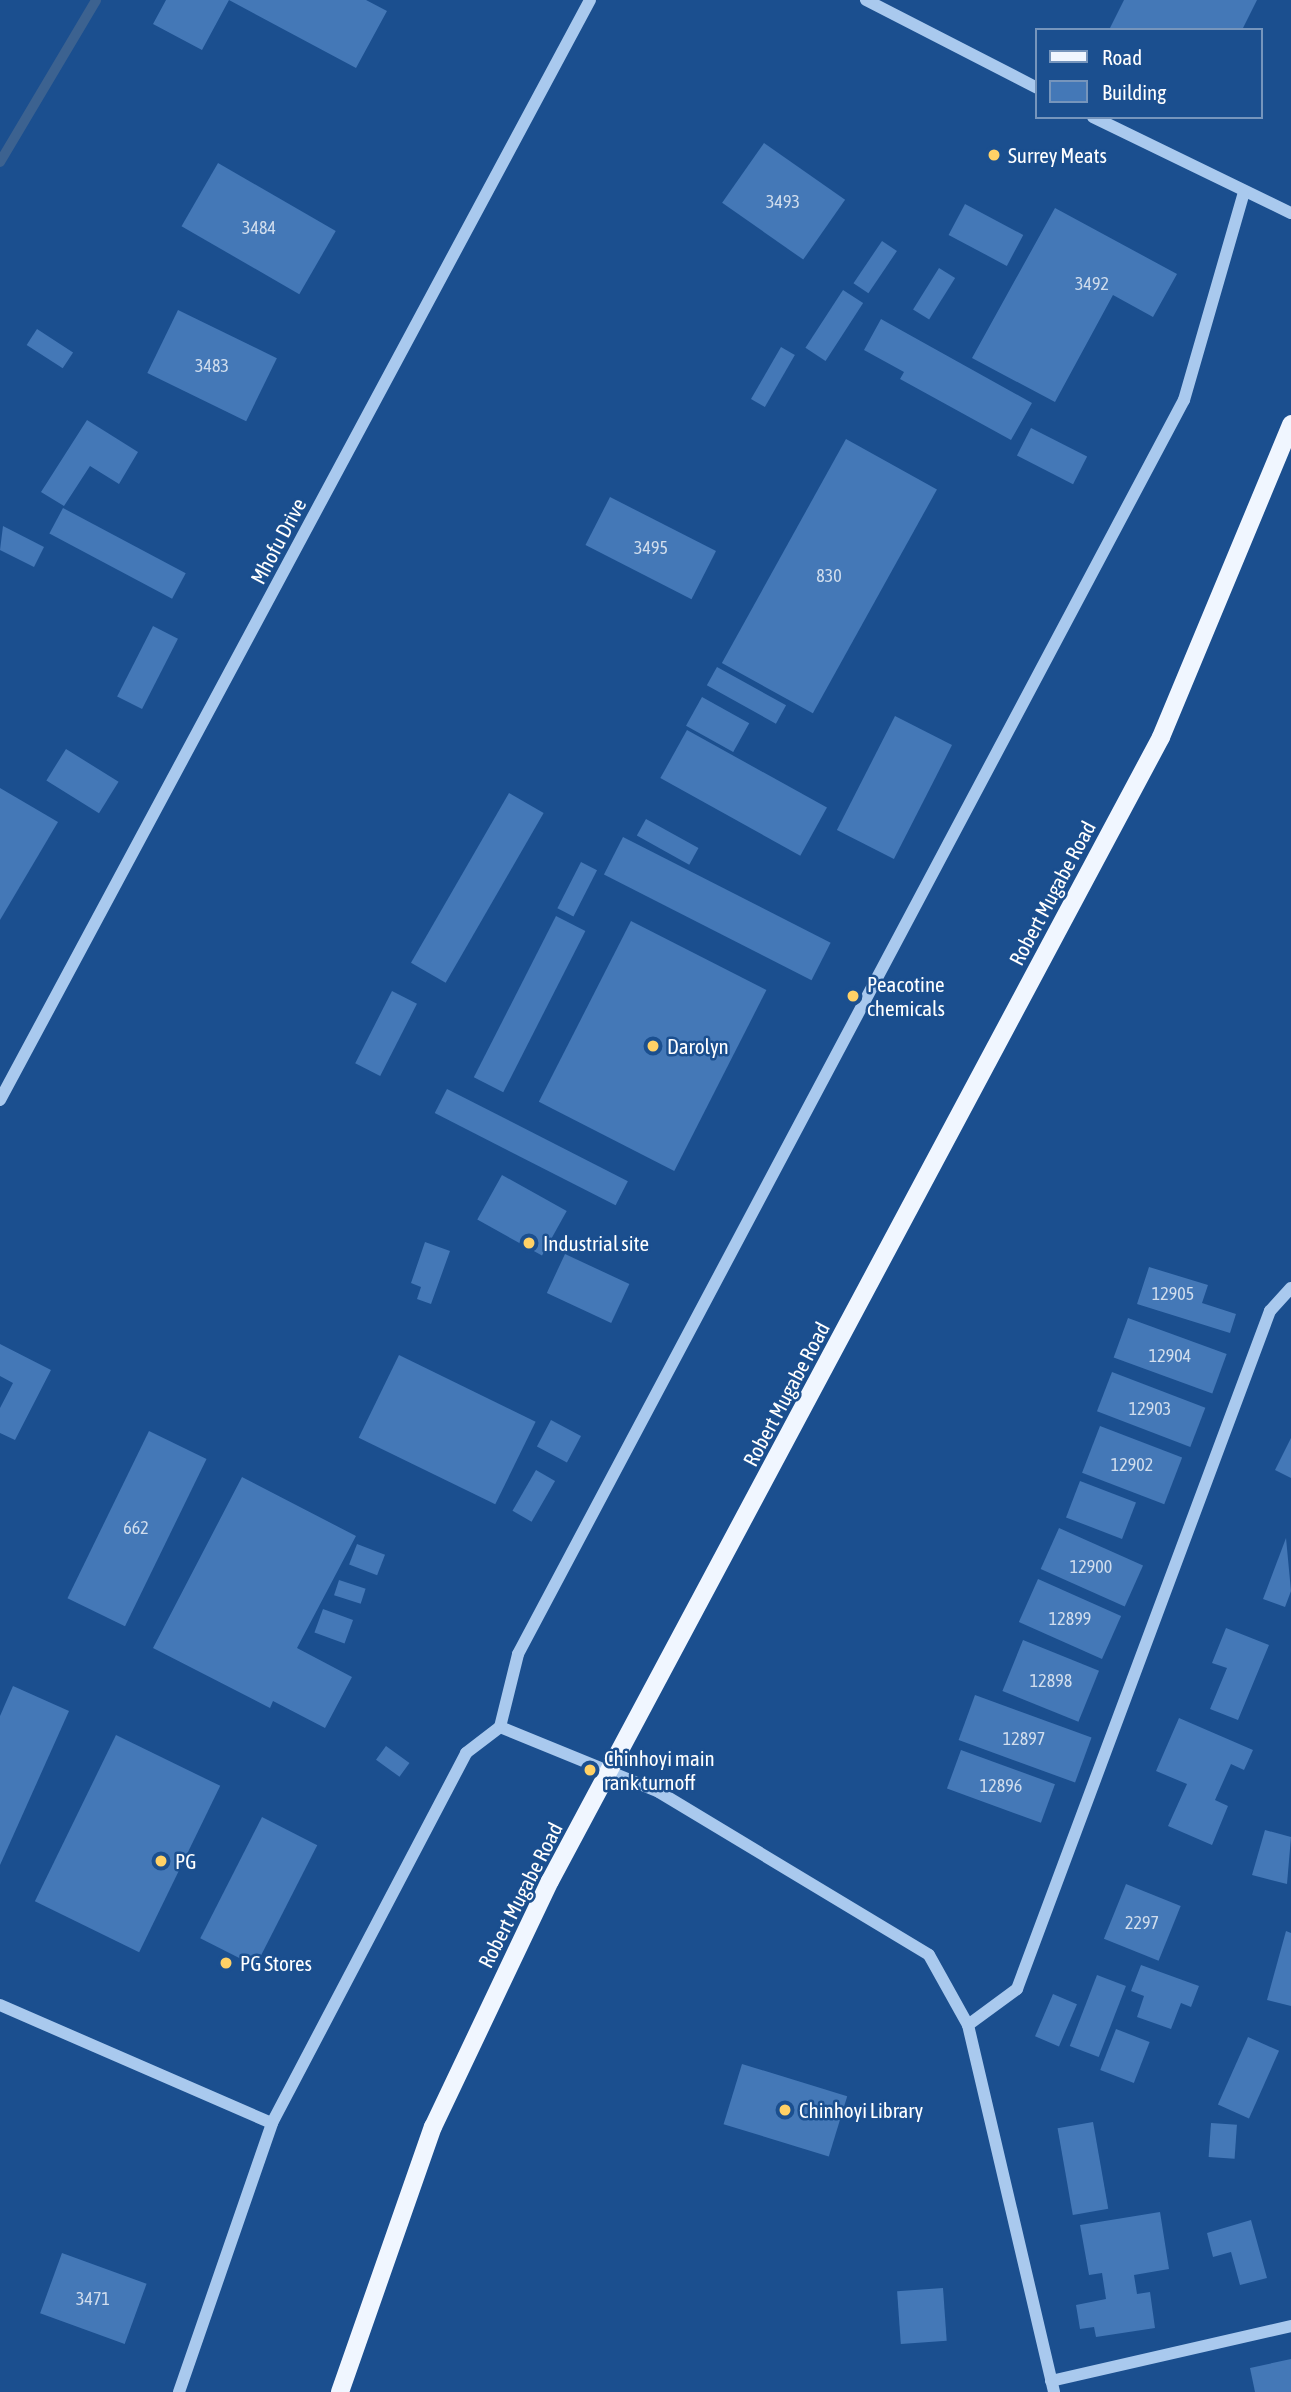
<!DOCTYPE html>
<style>
body{margin:0}
#map{position:relative;width:1291px;height:2392px;overflow:hidden;background:#1b4f8f;font-family:"Asap Condensed",sans-serif}
div>[style]{position:absolute}
[style*='--x']{left:calc(var(--x)*1px);top:calc(var(--y)*1px);width:calc(var(--w)*1px);rotate:calc(var(--a)*1deg)}
.stream>*{height:10px;margin:-5px;padding:0 5px;transform-origin:5px;border-radius:5px;background:#3c6290}
.building>*{inset:0;background:#4478b7;transform-origin:0 0}
.minor>*{height:12px;margin:-6px;padding:0 6px;transform-origin:6px;border-radius:6px;background:#a9c9ee}
.major>*{height:18px;margin:-9px;padding:0 9px;transform-origin:9px;border-radius:9px;background:#f0f6ff}
.dots>*{width:19px;height:19px;translate:-50% -50%;box-sizing:border-box;border:4px solid #1b4f8f;border-radius:50%}
span{translate:-50% -50%;white-space:nowrap;text-align:center;line-height:1.15;-webkit-text-stroke:5px #1b4f8f;paint-order:stroke}
.number-label{font-size:18px;color:#d0dded}
.number-label span{-webkit-text-stroke-width:0}
.poi-label{font-size:21px;color:#fff}
.left{translate:0 -50%;text-align:left}
.street-label{font-size:21px;color:#fff}
.legend{position:absolute;left:1035px;top:28px;width:228px;height:91px;box-sizing:border-box;background:#1b4f8f;border:2px solid #7695bc;margin:0;padding:9px 12px;list-style:none;font-size:21px;color:#fff}
.legend li{display:flex;align-items:center;gap:14px;height:35px}
.legend b{width:35px;border:2px solid #7695bc}
</style>
<div id="map">
<div class="stream">
<i style="--x:0;--y:162;--w:188;--a:-59.3"></i>
</div>
<div class="building">
<i style="clip-path:polygon(166px 0,366px 0,387px 11px,356px 68px,229px 0,202px 50px,153px 24px)"></i>
<i style="clip-path:polygon(1124px 0,1257px 0,1242px 30px,1109px 30px)"></i>
<i style="left:764px;top:143px;width:99px;height:73px;rotate:35deg"></i>
<i style="left:218px;top:163px;width:136px;height:73px;rotate:30deg"></i>
<i style="left:965px;top:204px;width:66px;height:35px;rotate:28deg"></i>
<i style="clip-path:polygon(1055px 208px,1177px 274px,1153px 317px,1113px 295px,1055px 402px,972px 358px)"></i>
<i style="left:882px;top:241px;width:18px;height:51px;rotate:34deg"></i>
<i style="left:939px;top:268px;width:19px;height:49px;rotate:32deg"></i>
<i style="left:843px;top:290px;width:24px;height:69px;rotate:33deg"></i>
<i style="left:178px;top:310px;width:110px;height:70px;rotate:26deg"></i>
<i style="clip-path:polygon(881px 319px,1032px 403px,1011px 440px,900px 379px,904px 372px,864px 350px)"></i>
<i style="left:37px;top:329px;width:43px;height:19px;rotate:33deg"></i>
<i style="left:781px;top:347px;width:16px;height:60px;rotate:30deg"></i>
<i style="clip-path:polygon(87px 420px,138px 452px,119px 484px,90px 466px,64px 506px,41px 492px)"></i>
<i style="left:1031px;top:428px;width:63px;height:31px;rotate:27deg"></i>
<i style="left:846px;top:439px;width:104px;height:256px;rotate:29deg"></i>
<i style="left:610px;top:497px;width:119px;height:54px;rotate:27deg"></i>
<i style="left:63px;top:508px;width:139px;height:29px;rotate:28deg"></i>
<i style="clip-path:polygon(3px 526px,44px 547px,34px 567px,0 550px)"></i>
<i style="left:153px;top:626px;width:28px;height:79px;rotate:27deg"></i>
<i style="left:717px;top:667px;width:79px;height:21px;rotate:29deg"></i>
<i style="left:702px;top:697px;width:54px;height:33px;rotate:29deg"></i>
<i style="left:895px;top:716px;width:64px;height:128px;rotate:27deg"></i>
<i style="left:687px;top:730px;width:160px;height:55px;rotate:29deg"></i>
<i style="left:66px;top:749px;width:62px;height:37px;rotate:32deg"></i>
<i style="clip-path:polygon(0 788px,58px 822px,0 920px)"></i>
<i style="left:509px;top:793px;width:40px;height:196px;rotate:30deg"></i>
<i style="left:646px;top:819px;width:60px;height:19px;rotate:29deg"></i>
<i style="left:623px;top:837px;width:233px;height:42px;rotate:27deg"></i>
<i style="left:581px;top:862px;width:18px;height:52px;rotate:27deg"></i>
<i style="left:556px;top:916px;width:33px;height:181px;rotate:27deg"></i>
<i style="left:631px;top:921px;width:152px;height:203px;rotate:27deg"></i>
<i style="left:392px;top:991px;width:28px;height:81px;rotate:27deg"></i>
<i style="left:447px;top:1089px;width:203px;height:27px;rotate:27deg"></i>
<i style="left:502px;top:1175px;width:74px;height:51px;rotate:29deg"></i>
<i style="clip-path:polygon(425px 1242px,450px 1251px,431px 1304px,417px 1299px,421px 1287px,411px 1283px)"></i>
<i style="left:565px;top:1254px;width:71px;height:43px;rotate:25deg"></i>
<i style="clip-path:polygon(1149px 1267px,1208px 1285px,1202px 1303px,1236px 1314px,1230px 1333px,1137px 1304px)"></i>
<i style="left:1128px;top:1318px;width:105px;height:42px;rotate:20deg"></i>
<i style="clip-path:polygon(0 1344px,51px 1370px,15px 1440px,0 1433px,0 1408px,13px 1383px,0 1376px)"></i>
<i style="left:399px;top:1355px;width:152px;height:92px;rotate:26deg"></i>
<i style="left:1112px;top:1372px;width:100px;height:42px;rotate:21deg"></i>
<i style="left:551px;top:1420px;width:34px;height:30px;rotate:28deg"></i>
<i style="left:1100px;top:1426px;width:88px;height:50px;rotate:21deg"></i>
<i style="left:149px;top:1431px;width:64px;height:186px;rotate:26deg"></i>
<i style="clip-path:polygon(1291px 1438px,1291px 1478px,1275px 1470px)"></i>
<i style="left:536px;top:1470px;width:22px;height:47px;rotate:30deg"></i>
<i style="clip-path:polygon(242px 1477px,356px 1536px,297px 1648px,352px 1677px,325px 1728px,273px 1701px,270px 1708px,153px 1648px)"></i>
<i style="left:1080px;top:1481px;width:60px;height:39px;rotate:21deg"></i>
<i style="left:1059px;top:1528px;width:92px;height:45px;rotate:24deg"></i>
<i style="clip-path:polygon(1286px 1538px,1291px 1591px,1285px 1607px,1263px 1599px)"></i>
<i style="left:357px;top:1544px;width:30px;height:22px;rotate:21deg"></i>
<i style="left:1038px;top:1579px;width:91px;height:47px;rotate:24deg"></i>
<i style="left:339px;top:1580px;width:28px;height:16px;rotate:18deg"></i>
<i style="left:323px;top:1609px;width:32px;height:25px;rotate:20deg"></i>
<i style="clip-path:polygon(1226px 1628px,1269px 1645px,1238px 1720px,1210px 1709px,1227px 1668px,1212px 1663px)"></i>
<i style="left:1023px;top:1640px;width:82px;height:55px;rotate:22deg"></i>
<i style="clip-path:polygon(13px 1686px,69px 1711px,0 1865px,0 1716px)"></i>
<i style="left:975px;top:1695px;width:124px;height:48px;rotate:20deg"></i>
<i style="clip-path:polygon(1179px 1718px,1253px 1750px,1244px 1770px,1231px 1764px,1215px 1800px,1228px 1806px,1212px 1845px,1168px 1826px,1187px 1784px,1156px 1771px)"></i>
<i style="left:116px;top:1735px;width:116px;height:185px;rotate:26deg"></i>
<i style="left:386px;top:1746px;width:29px;height:17px;rotate:36deg"></i>
<i style="left:961px;top:1750px;width:100px;height:41px;rotate:20deg"></i>
<i style="left:262px;top:1817px;width:62px;height:136px;rotate:27deg"></i>
<i style="clip-path:polygon(1265px 1830px,1291px 1837px,1287px 1884px,1252px 1875px)"></i>
<i style="left:1126px;top:1884px;width:59px;height:59px;rotate:22deg"></i>
<i style="clip-path:polygon(1286px 1931px,1291px 1933px,1291px 2006px,1267px 2000px)"></i>
<i style="clip-path:polygon(1141px 1965px,1199px 1986px,1191px 2007px,1181px 2003px,1171px 2029px,1137px 2017px,1144px 1996px,1131px 1991px)"></i>
<i style="left:1097px;top:1975px;width:31px;height:76px;rotate:21deg"></i>
<i style="left:1053px;top:1994px;width:26px;height:46px;rotate:23deg"></i>
<i style="left:1116px;top:2029px;width:36px;height:44px;rotate:21deg"></i>
<i style="left:1248px;top:2037px;width:34px;height:74px;rotate:24deg"></i>
<i style="left:742px;top:2064px;width:110px;height:63px;rotate:17deg"></i>
<i style="left:1093px;top:2122px;width:88px;height:36px;rotate:80deg"></i>
<i style="left:1211px;top:2123px;width:26px;height:34px;rotate:4deg"></i>
<i style="clip-path:polygon(1160px 2212px,1169px 2269px,1134px 2275px,1137px 2294px,1150px 2292px,1155px 2328px,1096px 2337px,1094px 2327px,1080px 2329px,1076px 2305px,1106px 2299px,1102px 2273px,1089px 2275px,1080px 2225px)"></i>
<i style="clip-path:polygon(1251px 2220px,1267px 2278px,1240px 2285px,1231px 2252px,1213px 2257px,1207px 2233px)"></i>
<i style="left:62px;top:2253px;width:90px;height:64px;rotate:20deg"></i>
<i style="left:943px;top:2288px;width:53px;height:46px;rotate:86deg"></i>
<i style="clip-path:polygon(1291px 2359px,1291px 2392px,1255px 2392px,1250px 2368px)"></i>
</div>
<div class="minor">
<i style="--x:866;--y:0;--w:192;--a:27.2"></i>
<i style="--x:1093;--y:117;--w:220;--a:25.9"></i>
<i style="--x:0;--y:1100;--w:1248;--a:-61.79"></i>
<i style="--x:500;--y:1727;--w:172;--a:22.2"></i>
<i style="--x:659;--y:1792;--w:315;--a:31.1"></i>
<i style="--x:929;--y:1955;--w:80;--a:60.9"></i>
<i style="--x:968;--y:2025;--w:377;--a:76.8"></i>
<i style="--x:0;--y:2005;--w:296;--a:23.5"></i>
<i style="--x:968;--y:2025;--w:61;--a:-36.3"></i>
<i style="--x:1017;--y:1989;--w:724;--a:-69.54"></i>
<i style="--x:1270;--y:1311;--w:31;--a:-48"></i>
<i style="--x:1051;--y:2381;--w:246;--a:-12.9"></i>
<i style="--x:179;--y:2392;--w:285;--a:-70.9"></i>
<i style="--x:272;--y:2123;--w:418;--a:-62.3"></i>
<i style="--x:466;--y:1753;--w:43;--a:-37.4"></i>
<i style="--x:500;--y:1727;--w:75;--a:-76.1"></i>
<i style="--x:518;--y:1654;--w:1420;--a:-62.03"></i>
<i style="--x:1184;--y:400;--w:213;--a:-73.9"></i>
</div>
<div class="major">
<i style="--x:340;--y:2392;--w:281;--a:-70.7"></i>
<i style="--x:433;--y:2127;--w:272;--a:-64.6"></i>
<i style="--x:550;--y:1881;--w:1297;--a:-61.89"></i>
<i style="--x:1161;--y:737;--w:339;--a:-67.4"></i>
</div>
<div class="dots">
<i style="left:994px;top:155px;background:#ffd166"></i>
<i style="left:853px;top:996px;background:#ffd166"></i>
<i style="left:653px;top:1046px;background:#ffd166"></i>
<i style="left:529px;top:1243px;background:#ffd166"></i>
<i style="left:590px;top:1770px;background:#ffd166"></i>
<i style="left:161px;top:1861px;background:#ffd166"></i>
<i style="left:226px;top:1963px;background:#ffd166"></i>
<i style="left:785px;top:2110px;background:#ffd166"></i>
</div>
<div class="number-label">
<span style="left:783px;top:202px">3493</span>
<span style="left:259px;top:228px">3484</span>
<span style="left:1092px;top:284px">3492</span>
<span style="left:212px;top:366px">3483</span>
<span style="left:651px;top:548px">3495</span>
<span style="left:829px;top:576px">830</span>
<span style="left:1173px;top:1294px">12905</span>
<span style="left:1170px;top:1356px">12904</span>
<span style="left:1150px;top:1409px">12903</span>
<span style="left:1132px;top:1465px">12902</span>
<span style="left:136px;top:1528px">662</span>
<span style="left:1091px;top:1567px">12900</span>
<span style="left:1070px;top:1619px">12899</span>
<span style="left:1051px;top:1681px">12898</span>
<span style="left:1024px;top:1739px">12897</span>
<span style="left:1001px;top:1786px">12896</span>
<span style="left:1142px;top:1923px">2297</span>
<span style="left:93px;top:2299px">3471</span>
</div>
<div class="poi-label">
<span class="left" style="left:1008px;top:155px">Surrey Meats</span>
<span class="left" style="left:867px;top:996px">Peacotine<br>chemicals</span>
<span class="left" style="left:667px;top:1046px">Darolyn</span>
<span class="left" style="left:543px;top:1243px">Industrial site</span>
<span class="left" style="left:604px;top:1770px">Chinhoyi main<br>rank turnoff</span>
<span class="left" style="left:175px;top:1861px">PG</span>
<span class="left" style="left:240px;top:1963px">PG Stores</span>
<span class="left" style="left:799px;top:2110px">Chinhoyi Library</span>
</div>
<div class="street-label">
<span style="left:278px;top:541px;rotate:-62deg">Mhofu Drive</span>
<span style="left:1052px;top:893px;rotate:-62deg">Robert Mugabe Road</span>
<span style="left:786px;top:1394px;rotate:-62deg">Robert Mugabe Road</span>
<span style="left:520px;top:1895px;rotate:-63deg">Robert Mugabe Road</span>
</div>
<ul class="legend">
<li><b style="height:9px;background:#f0f6ff"></b>Road</li>
<li><b style="height:19px;background:#4478b7"></b>Building</li>
</ul>
</div>
